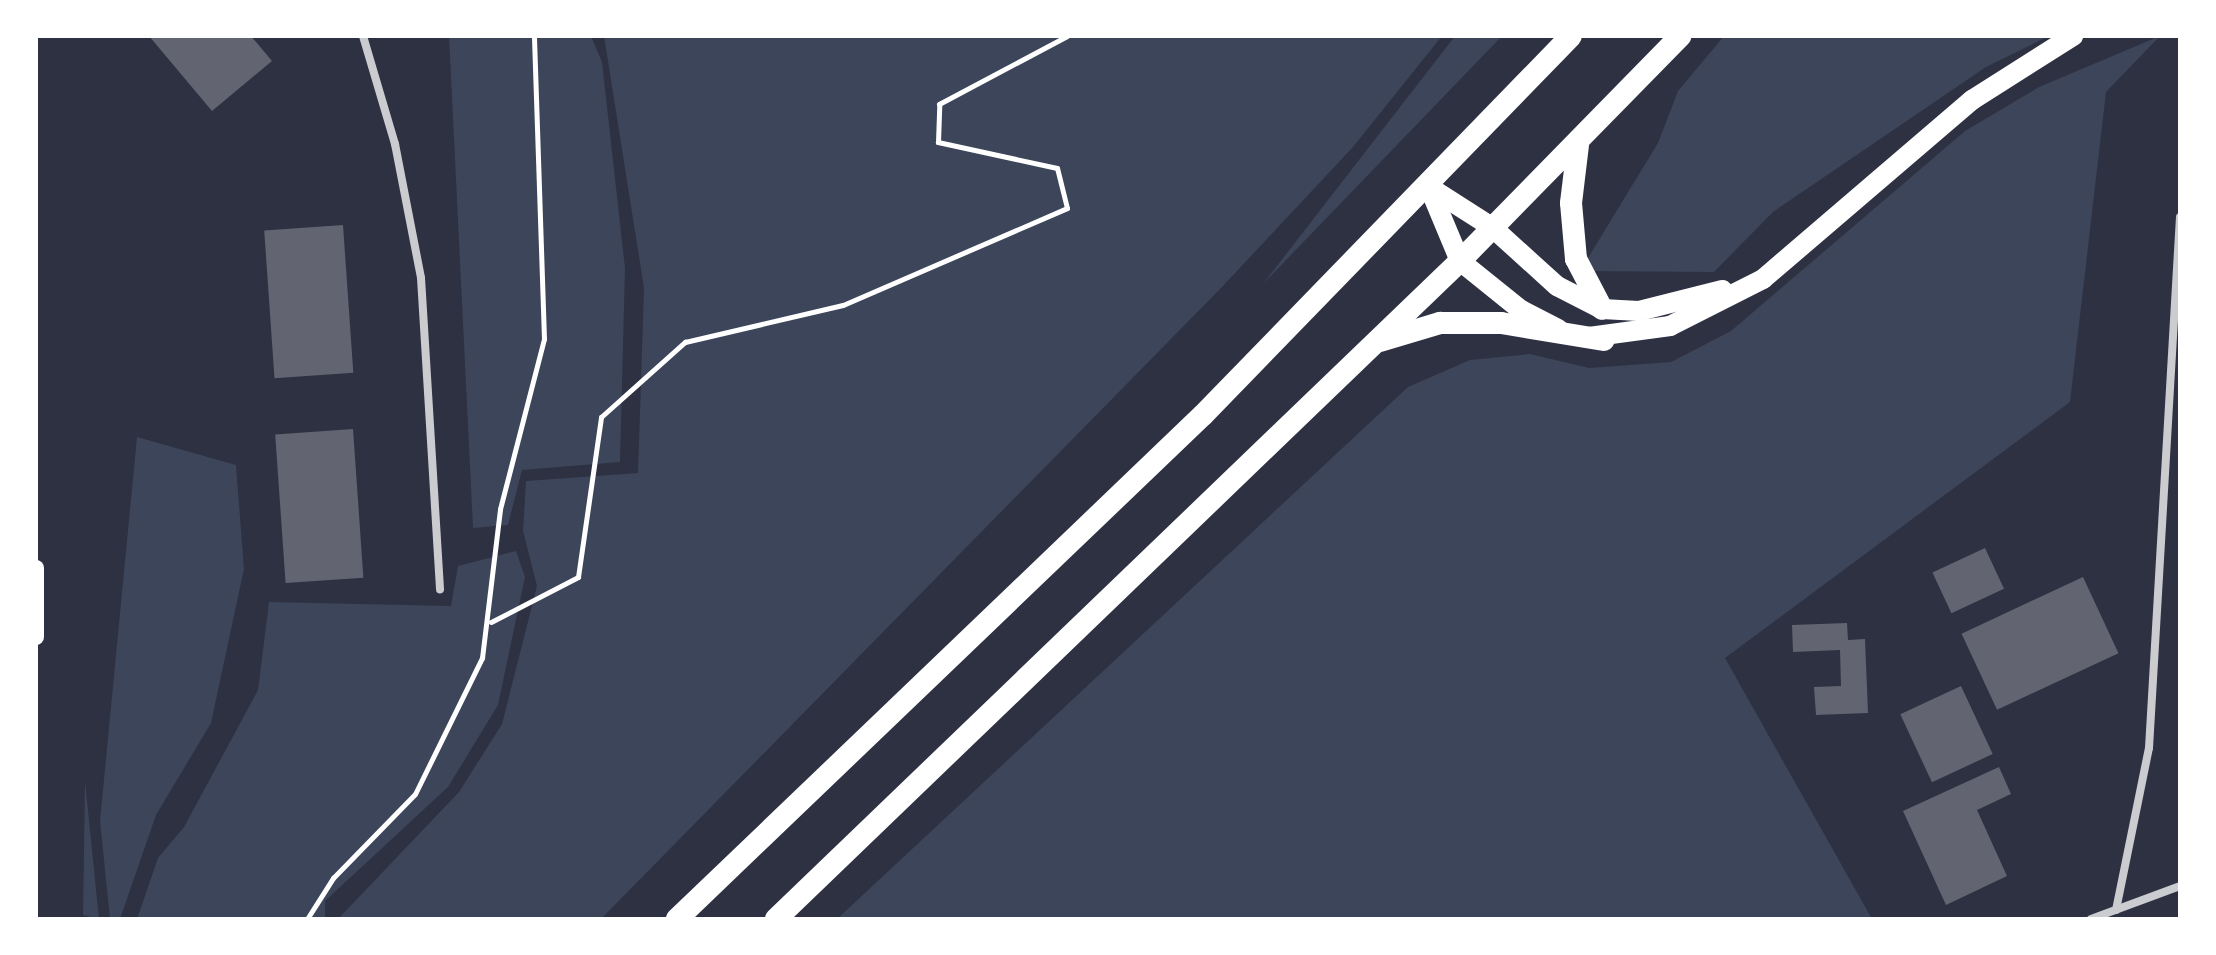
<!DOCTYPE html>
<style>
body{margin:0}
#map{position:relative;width:2216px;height:955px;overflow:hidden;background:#2d3142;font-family:Inter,sans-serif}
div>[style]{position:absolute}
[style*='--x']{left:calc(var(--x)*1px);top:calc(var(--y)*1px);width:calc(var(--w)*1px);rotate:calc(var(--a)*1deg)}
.green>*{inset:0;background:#3c4559}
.building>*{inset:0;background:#626471;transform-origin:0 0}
.path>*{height:5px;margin:-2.5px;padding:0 2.5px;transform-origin:2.5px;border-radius:2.5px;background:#fff}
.minor>*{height:8px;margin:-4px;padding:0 4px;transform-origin:4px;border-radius:4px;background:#caccd0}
.secondary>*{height:16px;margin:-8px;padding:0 8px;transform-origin:8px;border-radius:8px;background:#fff}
.primary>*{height:20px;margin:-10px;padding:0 10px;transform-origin:10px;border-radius:10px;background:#fff}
.trunk>*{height:22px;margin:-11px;padding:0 11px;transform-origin:11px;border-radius:11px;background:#fff}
span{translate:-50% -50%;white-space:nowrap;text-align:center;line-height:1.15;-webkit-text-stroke:6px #fff;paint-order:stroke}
.frame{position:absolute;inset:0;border:38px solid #fff;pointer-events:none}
</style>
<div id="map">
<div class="green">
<i style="clip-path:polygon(449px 36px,591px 36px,602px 62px,625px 268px,620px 462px,522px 470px,508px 525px,473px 528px)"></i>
<i style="clip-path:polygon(604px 36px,1442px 36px,1353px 147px,1222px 287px,601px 919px,338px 919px,459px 792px,502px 724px,537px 586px,523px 531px,526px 481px,638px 473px,644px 288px)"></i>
<i style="clip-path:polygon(1455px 36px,1502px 36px,1263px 284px)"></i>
<i style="clip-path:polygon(1724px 36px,2049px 36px,1986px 67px,1773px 212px,1714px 272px,1580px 271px,1658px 143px,1678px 91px)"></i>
<i style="clip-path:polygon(2160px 36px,2106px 92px,2070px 402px,1725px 658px,1872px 919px,837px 919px,1408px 387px,1470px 360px,1530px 354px,1589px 368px,1671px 362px,1731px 331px,1965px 131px,2039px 87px)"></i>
<i style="clip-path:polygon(137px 437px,236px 465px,244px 569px,211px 723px,156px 815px,120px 919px,110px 919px,100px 821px)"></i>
<i style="clip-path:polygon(516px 551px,525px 577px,498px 705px,448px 787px,325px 901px,325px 919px,137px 919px,158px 858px,184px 827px,258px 690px,269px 602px,451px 606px,458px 566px)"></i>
<i style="clip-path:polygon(85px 781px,99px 919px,83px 915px)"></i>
</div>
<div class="building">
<i style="clip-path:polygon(149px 36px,251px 36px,272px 61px,212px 111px)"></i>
<i style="left:343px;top:225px;width:148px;height:79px;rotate:86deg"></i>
<i style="left:353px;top:429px;width:149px;height:78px;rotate:86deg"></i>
<i style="left:1985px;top:548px;width:45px;height:58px;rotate:65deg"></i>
<i style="left:2083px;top:577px;width:84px;height:134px;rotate:65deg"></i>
<i style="clip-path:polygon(1847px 623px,1848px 640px,1865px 639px,1868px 713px,1816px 715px,1814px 687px,1841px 686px,1840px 650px,1793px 652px,1792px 625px)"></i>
<i style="left:1961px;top:686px;width:75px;height:67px;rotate:65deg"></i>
<i style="clip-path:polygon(1999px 767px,2011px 794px,1977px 810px,2007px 876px,1946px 905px,1903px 811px)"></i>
</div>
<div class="path">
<i style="--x:491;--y:622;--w:98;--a:-27.3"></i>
<i style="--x:578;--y:577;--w:162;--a:-81.8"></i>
<i style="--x:601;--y:417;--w:113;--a:-41.8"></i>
<i style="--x:685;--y:342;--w:162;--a:-13.2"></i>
<i style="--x:843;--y:305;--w:244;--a:-23.4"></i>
<i style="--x:1067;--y:208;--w:41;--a:-104"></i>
<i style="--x:1057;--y:168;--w:122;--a:-167.7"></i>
<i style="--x:938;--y:142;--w:38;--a:-88"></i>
<i style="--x:939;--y:104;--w:145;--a:-28"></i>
<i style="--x:307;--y:919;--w:49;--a:-57.6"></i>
<i style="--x:333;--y:878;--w:117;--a:-45.7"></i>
<i style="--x:415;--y:794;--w:152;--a:-63.8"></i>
<i style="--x:482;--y:658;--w:150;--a:-83.1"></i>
<i style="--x:500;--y:509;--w:176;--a:-75.5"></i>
<i style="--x:544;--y:339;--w:303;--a:-91.9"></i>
</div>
<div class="minor">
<i style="--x:363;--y:36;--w:113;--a:73.5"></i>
<i style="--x:395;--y:144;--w:136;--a:79"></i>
<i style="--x:421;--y:278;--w:312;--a:86.5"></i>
<i style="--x:2116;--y:910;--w:165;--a:-78.5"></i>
<i style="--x:2149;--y:748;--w:532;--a:-86.66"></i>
<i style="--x:2091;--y:919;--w:95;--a:-20.3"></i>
</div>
<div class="secondary">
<i style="--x:36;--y:568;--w:69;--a:90"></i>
</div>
<div class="primary">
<i style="--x:1429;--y:187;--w:80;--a:67.3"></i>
<i style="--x:1460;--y:261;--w:78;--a:38.8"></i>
<i style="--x:1521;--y:310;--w:42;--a:27.2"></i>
<i style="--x:1429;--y:187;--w:76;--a:32.6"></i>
<i style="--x:1493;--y:228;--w:86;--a:42.2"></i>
<i style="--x:1557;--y:286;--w:51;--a:27.1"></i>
<i style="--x:1602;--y:309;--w:37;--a:3"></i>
<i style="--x:1639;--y:311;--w:86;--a:-14.2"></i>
<i style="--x:1589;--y:337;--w:82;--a:-7.7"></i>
<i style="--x:1670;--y:326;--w:104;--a:-26.8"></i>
<i style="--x:1763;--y:279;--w:275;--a:-40.6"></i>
<i style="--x:1972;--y:100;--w:120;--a:-32.4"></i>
</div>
<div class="trunk">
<i style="--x:1578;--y:145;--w:58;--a:96.9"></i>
<i style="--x:1571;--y:203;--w:56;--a:84.9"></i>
<i style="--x:1576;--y:259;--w:56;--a:62.5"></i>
<i style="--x:1380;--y:341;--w:63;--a:-16.7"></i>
<i style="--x:1440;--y:323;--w:61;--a:0"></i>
<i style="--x:1501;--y:323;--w:104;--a:9.4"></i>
<i style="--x:677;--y:919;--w:728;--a:-43.78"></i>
<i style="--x:1203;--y:415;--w:528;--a:-45.84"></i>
<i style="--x:776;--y:919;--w:949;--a:-43.89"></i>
<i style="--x:1460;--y:261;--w:315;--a:-45.6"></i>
</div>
<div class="frame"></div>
</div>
